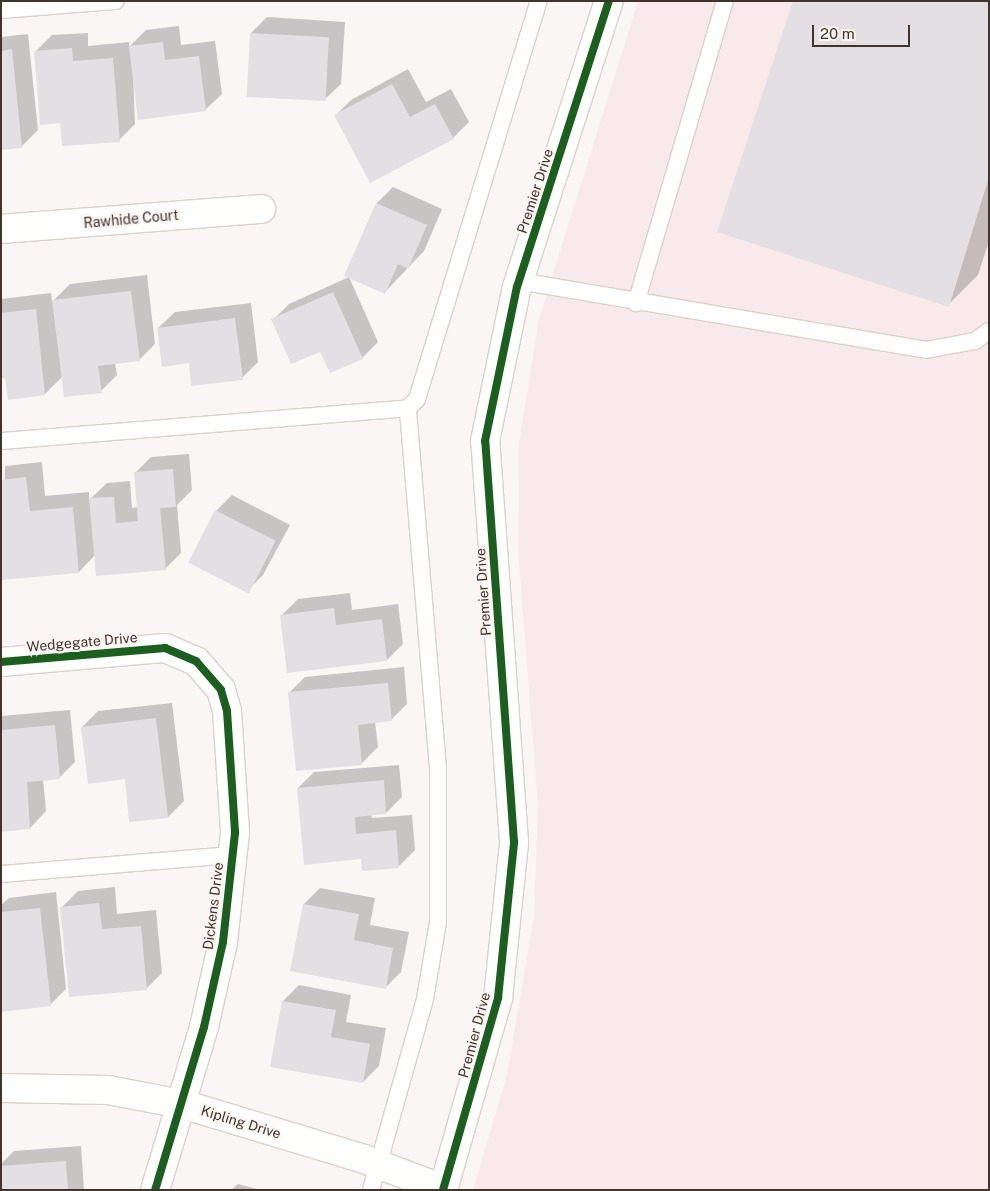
<!DOCTYPE html>
<style>
body{margin:0}
#map{position:relative;width:990px;height:1191px;overflow:hidden;background:#faf6f4;font-family:"Public Sans",sans-serif}
div>[style]{position:absolute}
[style*='--x']{left:calc(var(--x)*1px);top:calc(var(--y)*1px);width:calc(var(--w)*1px);rotate:calc(var(--a)*1deg)}
.commercial>*{inset:0;background:#f8eaea}
.shadow>*{inset:0;background:#0003}
.building>*{inset:0;background:#e3dfe3;transform-origin:0 0}
.roads{filter:drop-shadow(1px 0 #dad1cd) drop-shadow(-1px 0 #dad1cd) drop-shadow(0 1px #dad1cd) drop-shadow(0 -1px #dad1cd)}
.lane>*{height:16px;margin:-8px;padding:0 8px;transform-origin:8px;border-radius:8px;background:#fefefd}
.street>*{height:28px;margin:-14px;padding:0 14px;transform-origin:14px;border-radius:14px;background:#fefefd}
.secondary>*{height:28px;margin:-14px;padding:0 14px;transform-origin:14px;border-radius:14px;background:#fefefd}
.cycleway>*{height:8px;margin:-4px;padding:0 4px;transform-origin:4px;border-radius:4px;background:#1b5e20}
span{translate:-50% -50%;white-space:nowrap;text-align:center;line-height:1.15;-webkit-text-stroke:4.5px #fcf5f2;paint-order:stroke}
.street-label{font-size:14px;color:#40342d}
.frame{position:absolute;inset:0;border:2px solid #40342d;pointer-events:none}
.scale{position:absolute;left:812px;top:25px;width:98px;height:22px;box-sizing:border-box;border:2px solid #40342d;border-top:0;padding-left:6px;font-size:15px;line-height:18px;white-space:nowrap;color:#40342d;-webkit-text-stroke:4px #fcf5f2;paint-order:stroke}
</style>
<div id="map">
<div class="commercial">
<i style="clip-path:polygon(638px 1px,989px 1px,989px 1190px,473px 1190px,507px 1075px,534px 916px,538px 806px,518px 549px,519px 444px,539px 319px)"></i>
</div>
<div class="shadow">
<i style="clip-path:polygon(989px 1px,989px 241px,978px 275px,948px 305px)"></i>
<i style="clip-path:polygon(267px 17px,345px 22px,341px 84px,324px 100px,251px 33px)"></i>
<i style="clip-path:polygon(179px 26px,181px 45px,215px 41px,222px 94px,205px 110px,133px 72px,135px 124px,119px 140px,61px 122px,36px 51px,52px 35px,88px 33px,88px 46px,129px 42px,129px 47px,146px 30px)"></i>
<i style="clip-path:polygon(28px 34px,38px 130px,22px 146px,1px 149px,1px 37px)"></i>
<i style="clip-path:polygon(408px 69px,426px 102px,451px 89px,469px 122px,453px 138px,335px 116px,351px 100px)"></i>
<i style="clip-path:polygon(393px 187px,442px 209px,424px 251px,385px 292px,345px 275px,377px 203px)"></i>
<i style="clip-path:polygon(147px 275px,155px 344px,139px 360px,115px 363px,117px 375px,101px 391px,63px 376px,45px 394px,1px 377px,1px 299px,51px 293px,52px 302px,70px 284px)"></i>
<i style="clip-path:polygon(349px 277px,378px 342px,362px 358px,321px 350px,273px 320px,289px 304px)"></i>
<i style="clip-path:polygon(251px 303px,258px 362px,242px 378px,190px 362px,158px 328px,175px 312px)"></i>
<i style="clip-path:polygon(189px 454px,192px 490px,177px 505px,181px 553px,165px 569px,95px 555px,79px 572px,1px 579px,5px 466px,42px 462px,45px 496px,89px 492px,89px 500px,107px 483px,130px 481px,132px 508px,138px 507px,135px 473px,151px 457px)"></i>
<i style="clip-path:polygon(232px 495px,290px 525px,263px 575px,247px 591px,216px 511px)"></i>
<i style="clip-path:polygon(350px 593px,352px 610px,398px 604px,403px 644px,387px 660px,282px 615px,298px 599px)"></i>
<i style="clip-path:polygon(404px 667px,407px 704px,391px 720px,375px 721px,378px 747px,362px 763px,289px 693px,305px 677px)"></i>
<i style="clip-path:polygon(172px 703px,184px 801px,168px 817px,82px 727px,98px 711px)"></i>
<i style="clip-path:polygon(70px 710px,75px 762px,59px 778px,43px 779px,46px 811px,30px 828px,1px 830px,1px 716px)"></i>
<i style="clip-path:polygon(399px 765px,402px 797px,386px 813px,371px 814px,372px 818px,412px 815px,415px 850px,399px 866px,362px 858px,298px 788px,314px 772px)"></i>
<i style="clip-path:polygon(115px 887px,117px 914px,156px 910px,162px 973px,146px 989px,62px 907px,78px 891px)"></i>
<i style="clip-path:polygon(320px 888px,375px 898px,370px 925px,409px 932px,401px 972px,385px 988px,291px 970px,304px 904px)"></i>
<i style="clip-path:polygon(56px 892px,66px 989px,50px 1005px,1px 1010px,1px 905px,9px 898px)"></i>
<i style="clip-path:polygon(299px 985px,351px 995px,346px 1022px,386px 1028px,379px 1066px,363px 1082px,283px 1001px)"></i>
<i style="clip-path:polygon(81px 1146px,84px 1190px,1px 1190px,1px 1164px,14px 1151px)"></i>
<i style="clip-path:polygon(238px 1184px,261px 1190px,231px 1190px)"></i>
</div>
<div class="building">
<i style="clip-path:polygon(793px 1px,989px 1px,989px 177px,949px 307px,717px 232px)"></i>
<i style="left:250px;top:33px;width:79px;height:64px;rotate:3deg"></i>
<i style="clip-path:polygon(163px 42px,165px 60px,199px 56px,206px 111px,138px 120px,129px 46px)"></i>
<i style="clip-path:polygon(72px 48px,73px 61px,113px 58px,120px 142px,62px 146px,60px 123px,40px 125px,34px 51px)"></i>
<i style="clip-path:polygon(12px 49px,22px 148px,1px 150px,1px 51px)"></i>
<i style="clip-path:polygon(392px 84px,410px 117px,435px 104px,454px 139px,370px 183px,334px 115px)"></i>
<i style="clip-path:polygon(376px 203px,427px 225px,408px 269px,398px 264px,385px 294px,344px 276px)"></i>
<i style="clip-path:polygon(131px 291px,140px 361px,98px 366px,102px 393px,64px 397px,52px 300px)"></i>
<i style="clip-path:polygon(333px 292px,363px 359px,330px 373px,320px 352px,291px 364px,271px 319px)"></i>
<i style="clip-path:polygon(36px 309px,45px 395px,8px 400px,5px 378px,1px 378px,1px 313px)"></i>
<i style="clip-path:polygon(235px 318px,243px 380px,191px 386px,189px 363px,162px 367px,157px 328px)"></i>
<i style="clip-path:polygon(173px 469px,176px 507px,160px 508px,166px 570px,96px 576px,89px 498px,114px 497px,116px 523px,138px 521px,134px 472px)"></i>
<i style="clip-path:polygon(26px 477px,30px 511px,73px 507px,79px 573px,1px 580px,1px 480px)"></i>
<i style="left:215px;top:510px;width:68px;height:59px;rotate:27deg"></i>
<i style="clip-path:polygon(334px 608px,336px 625px,382px 619px,387px 661px,287px 673px,280px 615px)"></i>
<i style="clip-path:polygon(388px 683px,392px 721px,358px 725px,362px 765px,296px 771px,288px 692px)"></i>
<i style="clip-path:polygon(156px 718px,168px 818px,129px 822px,125px 779px,88px 784px,81px 727px)"></i>
<i style="clip-path:polygon(55px 725px,60px 779px,27px 782px,30px 829px,1px 832px,1px 730px)"></i>
<i style="clip-path:polygon(384px 780px,386px 814px,355px 817px,356px 834px,396px 830px,399px 868px,362px 871px,361px 859px,304px 865px,297px 788px)"></i>
<i style="clip-path:polygon(99px 903px,102px 929px,141px 926px,147px 990px,69px 997px,60px 907px)"></i>
<i style="clip-path:polygon(303px 904px,359px 914px,354px 940px,393px 948px,386px 989px,290px 971px)"></i>
<i style="clip-path:polygon(40px 908px,51px 1006px,1px 1012px,1px 912px)"></i>
<i style="clip-path:polygon(282px 1001px,336px 1010px,331px 1037px,370px 1044px,363px 1083px,270px 1067px)"></i>
<i style="clip-path:polygon(66px 1161px,68px 1190px,1px 1190px,1px 1166px)"></i>
</div>
<div class="roads">
<div class="lane">
<i style="--x:1;--y:10;--w:115;--a:-4.5"></i>
<i style="--x:519;--y:281;--w:413;--a:9.6"></i>
<i style="--x:926;--y:350;--w:50;--a:-10.4"></i>
<i style="--x:975;--y:341;--w:17;--a:-36"></i>
<i style="--x:636;--y:303;--w:315;--a:-73.6"></i>
<i style="--x:1;--y:441;--w:408;--a:-4.6"></i>
<i style="--x:1;--y:874;--w:232;--a:-4.7"></i>
<i style="--x:371;--y:1190;--w:198;--a:-74.2"></i>
<i style="--x:425;--y:999;--w:78;--a:-80.4"></i>
<i style="--x:438;--y:922;--w:154;--a:-90"></i>
<i style="--x:438;--y:768;--w:361;--a:-94.8"></i>
<i style="--x:408;--y:408;--w:13;--a:-45"></i>
<i style="--x:417;--y:399;--w:416;--a:-73"></i>
</div>
<div class="street">
<i style="--x:1;--y:229;--w:261;--a:-4.4"></i>
<i style="--x:1;--y:662;--w:165;--a:-4.9"></i>
<i style="--x:165;--y:648;--w:34;--a:23"></i>
<i style="--x:196;--y:661;--w:38;--a:49"></i>
<i style="--x:221;--y:690;--w:22;--a:74"></i>
<i style="--x:227;--y:711;--w:122;--a:86.2"></i>
<i style="--x:235;--y:833;--w:110;--a:96.3"></i>
<i style="--x:223;--y:942;--w:87;--a:102.6"></i>
<i style="--x:204;--y:1027;--w:170;--a:106.7"></i>
<i style="--x:1;--y:1088;--w:107;--a:1.1"></i>
<i style="--x:108;--y:1090;--w:75;--a:10.7"></i>
<i style="--x:182;--y:1104;--w:190;--a:16.8"></i>
<i style="--x:364;--y:1159;--w:85;--a:20.8"></i>
</div>
<div class="secondary">
<i style="--x:443;--y:1190;--w:200;--a:-74"></i>
<i style="--x:498;--y:998;--w:157;--a:-84.1"></i>
<i style="--x:514;--y:842;--w:402;--a:-94.1"></i>
<i style="--x:485;--y:441;--w:157;--a:-78.3"></i>
<i style="--x:517;--y:287;--w:300;--a:-72.2"></i>
</div>
</div>
<div class="cycleway">
<i style="--x:1;--y:662;--w:165;--a:-4.9"></i>
<i style="--x:165;--y:648;--w:34;--a:23"></i>
<i style="--x:196;--y:661;--w:38;--a:49"></i>
<i style="--x:221;--y:690;--w:22;--a:74"></i>
<i style="--x:227;--y:711;--w:122;--a:86.2"></i>
<i style="--x:235;--y:833;--w:110;--a:96.3"></i>
<i style="--x:223;--y:942;--w:87;--a:102.6"></i>
<i style="--x:204;--y:1027;--w:170;--a:106.7"></i>
<i style="--x:443;--y:1190;--w:200;--a:-74"></i>
<i style="--x:498;--y:998;--w:157;--a:-84.1"></i>
<i style="--x:514;--y:842;--w:402;--a:-94.1"></i>
<i style="--x:485;--y:441;--w:157;--a:-78.3"></i>
<i style="--x:517;--y:287;--w:300;--a:-72.2"></i>
</div>
<div class="street-label">
<span style="left:535px;top:191px;rotate:-72deg">Premier Drive</span>
<span style="left:131px;top:219px;rotate:-5deg">Rawhide Court</span>
<span style="left:483px;top:592px;rotate:-94deg">Premier Drive</span>
<span style="left:82px;top:642px;rotate:-5deg">Wedgegate Drive</span>
<span style="left:213px;top:906px;rotate:-83deg">Dickens Drive</span>
<span style="left:474px;top:1035px;rotate:-75deg">Premier Drive</span>
<span style="left:241px;top:1122px;rotate:17deg">Kipling Drive</span>
</div>
<div class="frame"></div>
<div class="scale">20 m</div>
</div>
